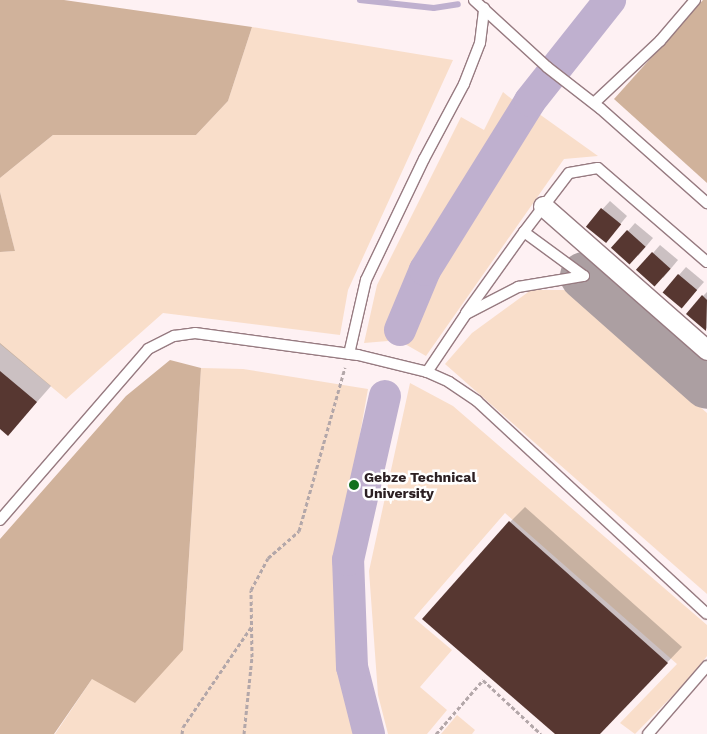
<!DOCTYPE html>
<style>
body{margin:0}
#map{position:relative;width:707px;height:734px;overflow:hidden;background:#fef1f3;font-family:"Work Sans",sans-serif}
div>[style]{position:absolute}
[style*='--x']{left:calc(var(--x)*1px);top:calc(var(--y)*1px);width:calc(var(--w)*1px);rotate:calc(var(--a)*1deg)}
.green>*{inset:0;background:#f9deca}
.forest>*{inset:0;background:#d0b29b}
.shadow>*{inset:0;background:#0003}
.stream>*{height:5.5px;margin:-2.75px;padding:0 2.75px;transform-origin:2.75px;border-radius:2.75px;background:#bfb0cf}
.river>*{height:32px;margin:-16px;padding:0 16px;transform-origin:16px;border-radius:16px;background:#bfb0cf}
.taxiway>*{height:48px;margin:-24px;padding:0 24px;transform-origin:24px;border-radius:24px;background:#ac9fa2}
.building>*{inset:0;background:#573731;transform-origin:0 0}
.path>*{height:3px;margin-top:-1.5px;transform-origin:0;background:repeating-linear-gradient(90deg,#b3a7a9 0 4px,transparent 0 6.5px)}
.roads{filter:drop-shadow(1px 0 #977b81) drop-shadow(-1px 0 #977b81) drop-shadow(0 1px #977b81) drop-shadow(0 -1px #977b81)}
.lane>*{height:10px;margin:-5px;padding:0 5px;transform-origin:5px;border-radius:5px;background:#fff}
.street>*{height:19px;margin:-9.5px;padding:0 9.5px;transform-origin:9.5px;border-radius:9.5px;background:#fff}
.dots>*{width:14px;height:14px;translate:-50% -50%;box-sizing:border-box;border:2px solid #fff;border-radius:50%}
span{translate:-50% -50%;white-space:nowrap;text-align:center;line-height:1.15;-webkit-text-stroke:5px #fff;paint-order:stroke}
.poi-label{font-size:14px;color:#2c2023;font-weight:700}
.left{translate:0 -50%;text-align:left}
</style>
<div id="map">
<div class="green">
<i style="clip-path:polygon(252px 27px,453px 60px,348px 290px,340px 335px,163px 313px,66px 399px,0 344px,0 252px,15px 251px,0 192px,0 178px,53px 135px,196px 135px,228px 101px)"></i>
<i style="clip-path:polygon(503px 92px,519px 105px,399px 300px,388px 341px,364px 343px,377px 285px,461px 117px,484px 130px)"></i>
<i style="clip-path:polygon(535px 111px,598px 156px,564px 159px,426px 356px,405px 344px,432px 276px)"></i>
<i style="clip-path:polygon(531px 290px,566px 290px,707px 413px,707px 594px,445px 364px,472px 333px)"></i>
<i style="clip-path:polygon(201px 368px,243px 369px,368px 389px,337px 564px,347px 680px,360px 734px,55px 734px,92px 679px,183px 650px)"></i>
<i style="clip-path:polygon(410px 383px,453px 406px,707px 625px,707px 656px,690px 678px,635px 734px,620px 723px,677px 664px,505px 513px,414px 618px,452px 650px,420px 687px,447px 710px,427px 734px,388px 734px,378px 695px,369px 571px)"></i>
<i style="clip-path:polygon(457px 715px,475px 730px,472px 734px,441px 734px)"></i>
</div>
<div class="forest">
<i style="clip-path:polygon(0 0,64px 0,252px 27px,228px 101px,196px 135px,53px 135px,0 178px)"></i>
<i style="clip-path:polygon(703px 0,707px 0,707px 183px,614px 99px)"></i>
<i style="clip-path:polygon(0 192px,15px 251px,0 252px)"></i>
<i style="clip-path:polygon(170px 360px,201px 368px,183px 650px,135px 703px,92px 679px,54px 734px,0 734px,0 539px,126px 396px)"></i>
</div>
<div class="shadow">
<i style="clip-path:polygon(610px 201px,627px 216px,613px 233px,587px 226px)"></i>
<i style="clip-path:polygon(635px 223px,653px 238px,638px 256px,628px 231px)"></i>
<i style="clip-path:polygon(660px 245px,678px 260px,663px 278px,653px 253px)"></i>
<i style="clip-path:polygon(686px 267px,704px 282px,689px 299px,664px 292px)"></i>
<i style="clip-path:polygon(707px 292px,707px 328px,706px 329px,703px 296px)"></i>
<i style="clip-path:polygon(0 343px,51px 386px,8px 435px,0 427px)"></i>
<i style="clip-path:polygon(525px 507px,682px 647px,599px 734px,557px 734px,510px 522px)"></i>
</div>
<div class="stream">
<i style="--x:360;--y:0;--w:74;--a:6.2"></i>
<i style="--x:434;--y:8;--w:24;--a:-9"></i>
</div>
<div class="river">
<i style="--x:400;--y:330;--w:65;--a:-67.4"></i>
<i style="--x:425;--y:270;--w:199;--a:-58.1"></i>
<i style="--x:530;--y:101;--w:129;--a:-51.6"></i>
<i style="--x:369;--y:734;--w:69;--a:-104.2"></i>
<i style="--x:352;--y:667;--w:107;--a:-92.1"></i>
<i style="--x:348;--y:560;--w:168;--a:-77.3"></i>
</div>
<div class="taxiway">
<i style="--x:584;--y:276;--w:164;--a:41.5"></i>
</div>
<div class="building">
<i style="left:601px;top:208px;width:26px;height:24px;rotate:39deg"></i>
<i style="left:627px;top:230px;width:25px;height:24px;rotate:42deg"></i>
<i style="left:652px;top:252px;width:25px;height:24px;rotate:42deg"></i>
<i style="left:678px;top:274px;width:25px;height:24px;rotate:40deg"></i>
<i style="clip-path:polygon(702px 295px,707px 300px,706px 331px,686px 314px)"></i>
<i style="clip-path:polygon(0 371px,37px 402px,8px 436px,0 429px)"></i>
<i style="clip-path:polygon(509px 521px,668px 663px,600px 734px,555px 734px,422px 619px)"></i>
</div>
<div class="path">
<i style="--x:182;--y:734;--w:7;--a:-82"></i>
<i style="--x:183;--y:727;--w:122;--a:-55.7"></i>
<i style="--x:244;--y:734;--w:77;--a:-84.1"></i>
<i style="--x:252;--y:657;--w:67;--a:-90.9"></i>
<i style="--x:251;--y:590;--w:36;--a:-62"></i>
<i style="--x:268;--y:558;--w:41;--a:-41.1"></i>
<i style="--x:299;--y:531;--w:170;--a:-74.3"></i>
<i style="--x:436;--y:734;--w:72;--a:-49"></i>
<i style="--x:483;--y:680;--w:79;--a:43"></i>
</div>
<div class="roads">
<div class="lane">
<i style="--x:474;--y:0;--w:99;--a:42.5"></i>
<i style="--x:547;--y:67;--w:68;--a:37.9"></i>
<i style="--x:601;--y:109;--w:142;--a:41.6"></i>
<i style="--x:594;--y:103;--w:91;--a:-43.2"></i>
<i style="--x:660;--y:41;--w:54;--a:-49.5"></i>
<i style="--x:524;--y:232;--w:74;--a:-52.7"></i>
<i style="--x:569;--y:173;--w:29;--a:-10"></i>
<i style="--x:598;--y:168;--w:144;--a:40.8"></i>
<i style="--x:466;--y:313;--w:100;--a:-54.4"></i>
<i style="--x:524;--y:232;--w:74;--a:36.3"></i>
<i style="--x:349;--y:354;--w:76;--a:-77.1"></i>
<i style="--x:366;--y:280;--w:134;--a:-64.4"></i>
<i style="--x:424;--y:159;--w:85;--a:-61.9"></i>
<i style="--x:464;--y:84;--w:44;--a:-68.7"></i>
<i style="--x:480;--y:43;--w:35;--a:-83"></i>
<i style="--x:427;--y:372;--w:70;--a:-56.1"></i>
<i style="--x:466;--y:314;--w:59;--a:-27.4"></i>
<i style="--x:518;--y:287;--w:67;--a:-9.5"></i>
<i style="--x:0;--y:520;--w:226;--a:-49.1"></i>
<i style="--x:148;--y:349;--w:29;--a:-27"></i>
<i style="--x:174;--y:336;--w:21;--a:-8"></i>
<i style="--x:195;--y:333;--w:164;--a:7.7"></i>
<i style="--x:358;--y:355;--w:71;--a:13.8"></i>
<i style="--x:427;--y:372;--w:24;--a:24"></i>
<i style="--x:449;--y:382;--w:34;--a:34"></i>
<i style="--x:477;--y:401;--w:313;--a:42.8"></i>
<i style="--x:648;--y:734;--w:90;--a:-49.1"></i>
</div>
<div class="street">
<i style="--x:543;--y:206;--w:218;--a:41.3"></i>
</div>
</div>
<div class="dots">
<i style="left:354px;top:485px;background:#13701e"></i>
</div>
<div class="poi-label">
<span class="left" style="left:364px;top:485px">Gebze Technical<br>University</span>
</div>
</div>
